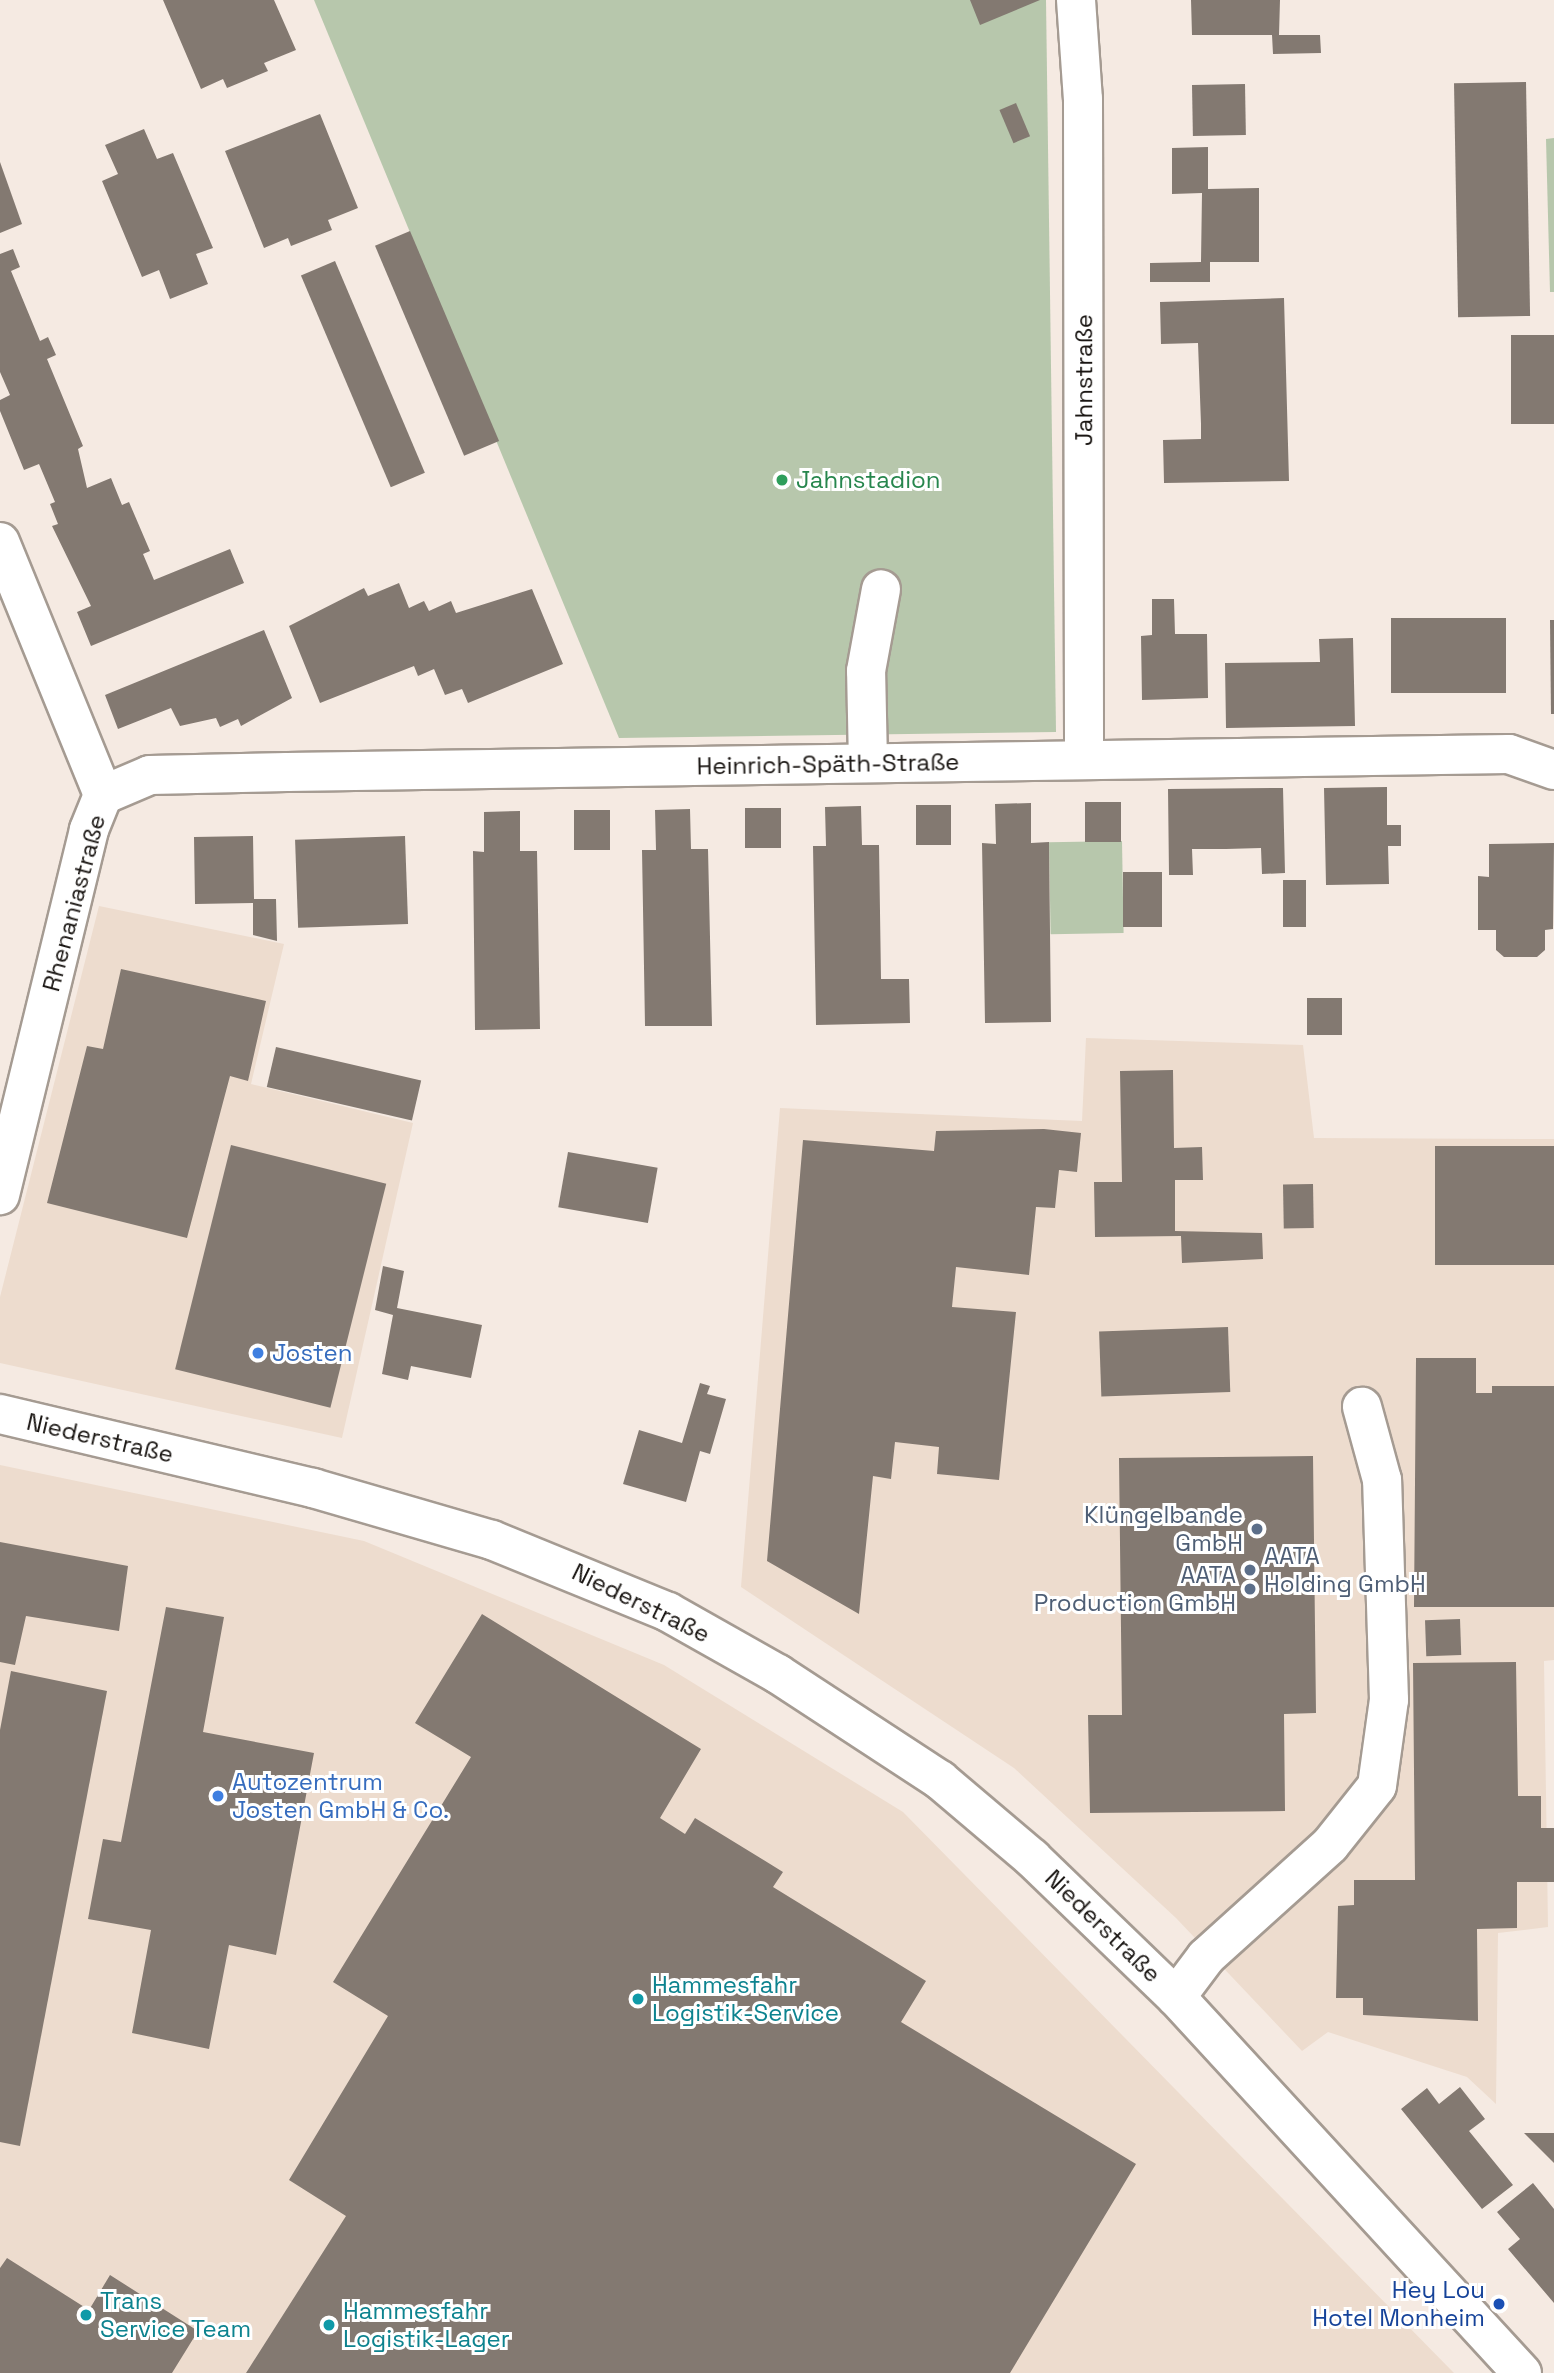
<!DOCTYPE html>
<meta charset="utf-8">
<style>
body{margin:0}
#map{position:relative;width:1554px;height:2373px;overflow:hidden;background:#f5eae2;font-family:"Space Grotesk",sans-serif}
div>[style]{position:absolute}
[style*='--x']{left:calc(var(--x)*1px);top:calc(var(--y)*1px);width:calc(var(--w)*1px);rotate:calc(var(--a)*1deg)}
.built>*{inset:0;background:#eddcce}
.green>*{inset:0;background:#b7c7ac;transform-origin:0 0}
.building>*{inset:0;background:#837971;transform-origin:0 0}
.roads{filter:drop-shadow(2px 0 #a59b92) drop-shadow(-2px 0 #a59b92) drop-shadow(0 2px #a59b92) drop-shadow(0 -2px #a59b92)}
.minor>*{height:38px;margin:-19px;padding:0 19px;transform-origin:19px;border-radius:19px;background:#fff}
.dots>*{width:19px;height:19px;translate:-50% -50%;box-sizing:border-box;border:4px solid #fff;border-radius:50%}
span{translate:-50% -50%;white-space:nowrap;text-align:center;line-height:1.15;-webkit-text-stroke:6px #fff;paint-order:stroke}
.street-label{font-size:24px;color:#191512}
.leisure-label{font-size:24px;color:#27864d}
.left{translate:0 -50%;text-align:left}
.shop-label{font-size:24px;color:#366cbe}
.service-label{font-size:24px;color:#4e5e75}
.right{translate:-100% -50%;text-align:right}
.culture-label{font-size:24px;color:#0d838f}
.transit-label{font-size:24px;color:#164399}
</style>
<div id="map">
<div class="built">
<i style="clip-path:polygon(99px 906px,284px 944px,251px 1084px,413px 1123px,342px 1438px,0 1363px,0 1297px)"></i>
<i style="clip-path:polygon(1086px 1038px,1303px 1045px,1314px 1138px,1554px 1139px,1554px 1660px,1544px 1661px,1548px 1927px,1498px 1933px,1496px 2104px,1467px 2077px,1328px 2032px,1302px 2051px,1176px 1918px,1014px 1768px,741px 1587px,780px 1108px,1082px 1121px)"></i>
<i style="clip-path:polygon(0 1465px,364px 1541px,664px 1665px,903px 1812px,1454px 2373px,0 2373px)"></i>
</div>
<div class="green">
<i style="clip-path:polygon(314px 0,1046px 0,1056px 732px,619px 738px)"></i>
<i style="clip-path:polygon(1554px 138px,1554px 292px,1550px 292px,1546px 139px)"></i>
<i style="left:1122px;top:841px;width:92px;height:73px;rotate:89deg"></i>
</div>
<div class="building">
<i style="clip-path:polygon(163px 0,274px 0,296px 50px,264px 63px,268px 71px,227px 88px,223px 79px,201px 89px)"></i>
<i style="clip-path:polygon(970px 0,1040px 0,980px 25px)"></i>
<i style="clip-path:polygon(1191px 0,1280px 0,1279px 35px,1320px 35px,1321px 53px,1273px 54px,1272px 35px,1192px 35px)"></i>
<i style="left:1526px;top:82px;width:234px;height:72px;rotate:89deg"></i>
<i style="left:1245px;top:84px;width:51px;height:53px;rotate:89deg"></i>
<i style="left:1016px;top:103px;width:36px;height:18px;rotate:67deg"></i>
<i style="clip-path:polygon(320px 114px,358px 208px,328px 220px,332px 230px,291px 246px,288px 238px,264px 248px,225px 151px)"></i>
<i style="clip-path:polygon(144px 129px,157px 159px,173px 153px,213px 248px,196px 254px,208px 284px,170px 299px,159px 270px,142px 277px,102px 181px,118px 174px,105px 145px)"></i>
<i style="clip-path:polygon(1208px 147px,1208px 189px,1259px 188px,1259px 262px,1210px 262px,1210px 282px,1150px 282px,1150px 263px,1201px 262px,1202px 193px,1172px 194px,1172px 148px)"></i>
<i style="clip-path:polygon(0 162px,22px 224px,0 233px)"></i>
<i style="left:410px;top:231px;width:228px;height:38px;rotate:67deg"></i>
<i style="clip-path:polygon(13px 249px,20px 267px,11px 271px,40px 341px,48px 337px,56px 355px,47px 359px,83px 446px,78px 449px,87px 488px,111px 478px,122px 505px,129px 502px,150px 551px,143px 554px,154px 580px,230px 549px,244px 583px,91px 646px,77px 612px,91px 606px,52px 526px,58px 524px,50px 504px,55px 502px,39px 464px,24px 470px,0 411px,0 400px,10px 395px,0 372px,0 254px)"></i>
<i style="left:335px;top:261px;width:230px;height:37px;rotate:67deg"></i>
<i style="clip-path:polygon(1284px 298px,1289px 481px,1164px 483px,1163px 440px,1201px 439px,1201px 424px,1198px 343px,1161px 344px,1160px 302px)"></i>
<i style="left:1554px;top:335px;width:89px;height:43px;rotate:90deg"></i>
<i style="clip-path:polygon(399px 583px,409px 608px,424px 601px,429px 611px,451px 601px,456px 613px,532px 589px,563px 664px,468px 703px,462px 689px,445px 695px,434px 669px,418px 676px,414px 666px,320px 703px,289px 626px,364px 588px,368px 596px)"></i>
<i style="clip-path:polygon(1152px 599px,1174px 599px,1175px 634px,1207px 634px,1208px 698px,1142px 700px,1141px 636px,1152px 635px)"></i>
<i style="left:1506px;top:618px;width:75px;height:115px;rotate:90deg"></i>
<i style="clip-path:polygon(1550px 620px,1554px 620px,1554px 714px,1551px 714px)"></i>
<i style="clip-path:polygon(264px 630px,292px 698px,241px 726px,238px 719px,220px 727px,216px 718px,180px 726px,171px 708px,118px 729px,105px 695px)"></i>
<i style="clip-path:polygon(1353px 638px,1355px 726px,1226px 728px,1225px 663px,1320px 662px,1319px 639px)"></i>
<i style="clip-path:polygon(1387px 787px,1387px 825px,1401px 825px,1401px 846px,1388px 846px,1389px 884px,1326px 885px,1324px 788px)"></i>
<i style="clip-path:polygon(1283px 788px,1285px 873px,1262px 874px,1261px 848px,1226px 849px,1192px 849px,1193px 875px,1169px 875px,1168px 789px)"></i>
<i style="left:1085px;top:802px;width:36px;height:40px"></i>
<i style="clip-path:polygon(1031px 803px,1031px 843px,1049px 842px,1051px 1022px,985px 1023px,982px 843px,996px 844px,995px 804px)"></i>
<i style="left:916px;top:805px;width:35px;height:40px"></i>
<i style="clip-path:polygon(861px 806px,862px 845px,879px 845px,881px 979px,909px 979px,910px 1023px,816px 1025px,813px 846px,826px 846px,825px 807px)"></i>
<i style="left:745px;top:808px;width:36px;height:40px"></i>
<i style="clip-path:polygon(690px 809px,691px 849px,708px 849px,712px 1026px,645px 1026px,642px 850px,656px 850px,655px 810px)"></i>
<i style="left:574px;top:810px;width:36px;height:40px"></i>
<i style="clip-path:polygon(520px 811px,520px 851px,537px 851px,540px 1029px,475px 1030px,473px 851px,484px 852px,484px 812px)"></i>
<i style="clip-path:polygon(253px 836px,254px 899px,276px 899px,277px 941px,253px 935px,253px 903px,195px 904px,194px 837px)"></i>
<i style="left:405px;top:836px;width:88px;height:110px;rotate:88deg"></i>
<i style="clip-path:polygon(1554px 843px,1553px 929px,1545px 930px,1545px 950px,1537px 957px,1504px 957px,1496px 950px,1496px 930px,1478px 930px,1478px 876px,1489px 877px,1489px 844px)"></i>
<i style="left:1123px;top:872px;width:39px;height:55px"></i>
<i style="left:1283px;top:880px;width:23px;height:47px"></i>
<i style="clip-path:polygon(121px 969px,266px 1001px,248px 1081px,230px 1076px,187px 1238px,47px 1203px,87px 1046px,103px 1049px)"></i>
<i style="left:1307px;top:998px;width:35px;height:37px"></i>
<i style="left:276px;top:1047px;width:149px;height:41px;rotate:13deg"></i>
<i style="clip-path:polygon(1173px 1070px,1174px 1148px,1202px 1147px,1203px 1180px,1175px 1180px,1175px 1231px,1262px 1233px,1263px 1259px,1182px 1263px,1181px 1236px,1095px 1237px,1094px 1182px,1122px 1182px,1120px 1071px)"></i>
<i style="clip-path:polygon(1044px 1129px,1081px 1133px,1077px 1172px,1059px 1170px,1055px 1208px,1036px 1207px,1029px 1275px,956px 1267px,952px 1307px,1016px 1312px,999px 1480px,937px 1474px,939px 1447px,895px 1442px,891px 1479px,873px 1476px,859px 1614px,767px 1561px,803px 1140px,934px 1151px,936px 1131px)"></i>
<i style="left:231px;top:1145px;width:160px;height:231px;rotate:14deg"></i>
<i style="left:1435px;top:1146px;width:119px;height:119px"></i>
<i style="left:568px;top:1152px;width:91px;height:56px;rotate:10deg"></i>
<i style="left:1313px;top:1184px;width:44px;height:30px;rotate:89deg"></i>
<i style="clip-path:polygon(383px 1266px,404px 1271px,397px 1308px,482px 1325px,471px 1378px,411px 1366px,408px 1380px,382px 1374px,393px 1315px,375px 1310px)"></i>
<i style="left:1228px;top:1327px;width:65px;height:129px;rotate:88deg"></i>
<i style="clip-path:polygon(1416px 1358px,1476px 1358px,1476px 1393px,1492px 1393px,1492px 1386px,1554px 1386px,1554px 1607px,1414px 1607px)"></i>
<i style="clip-path:polygon(700px 1383px,710px 1386px,707px 1394px,726px 1399px,710px 1454px,700px 1451px,686px 1502px,623px 1484px,639px 1430px,682px 1443px)"></i>
<i style="clip-path:polygon(1313px 1456px,1316px 1713px,1284px 1714px,1285px 1811px,1090px 1813px,1088px 1715px,1122px 1715px,1119px 1458px)"></i>
<i style="clip-path:polygon(0 1542px,128px 1566px,119px 1631px,26px 1616px,15px 1665px,0 1662px)"></i>
<i style="clip-path:polygon(166px 1607px,224px 1617px,203px 1732px,314px 1753px,276px 1955px,229px 1945px,209px 2049px,132px 2033px,151px 1930px,88px 1919px,103px 1839px,121px 1842px)"></i>
<i style="clip-path:polygon(482px 1614px,701px 1749px,660px 1818px,685px 1834px,695px 1818px,783px 1872px,773px 1887px,926px 1981px,901px 2022px,1136px 2164px,1010px 2373px,246px 2373px,346px 2216px,289px 2180px,388px 2016px,333px 1982px,471px 1757px,415px 1723px)"></i>
<i style="left:1460px;top:1619px;width:36px;height:35px;rotate:88deg"></i>
<i style="clip-path:polygon(1516px 1662px,1518px 1796px,1541px 1796px,1541px 1828px,1554px 1828px,1554px 1882px,1517px 1882px,1517px 1928px,1477px 1929px,1478px 2021px,1363px 2015px,1363px 1998px,1336px 1998px,1338px 1906px,1354px 1905px,1354px 1880px,1415px 1880px,1413px 1663px)"></i>
<i style="clip-path:polygon(11px 1671px,107px 1691px,20px 2146px,0 2142px,0 1730px)"></i>
<i style="clip-path:polygon(1460px 2087px,1485px 2119px,1469px 2131px,1513px 2185px,1482px 2209px,1401px 2109px,1427px 2088px,1439px 2104px)"></i>
<i style="clip-path:polygon(1524px 2133px,1554px 2133px,1554px 2163px)"></i>
<i style="clip-path:polygon(1533px 2183px,1554px 2209px,1554px 2303px,1508px 2249px,1520px 2239px,1497px 2212px)"></i>
<i style="clip-path:polygon(7px 2258px,89px 2310px,110px 2275px,198px 2331px,172px 2373px,0 2373px,0 2268px)"></i>
</div>
<div class="roads">
<div class="minor">
<i style="--x:1076;--y:0;--w:99;--a:86"></i>
<i style="--x:1083;--y:99;--w:661;--a:89.91"></i>
<i style="--x:0;--y:542;--w:273;--a:67.8"></i>
<i style="--x:103;--y:795;--w:38;--a:112"></i>
<i style="--x:89;--y:830;--w:376;--a:103.7"></i>
<i style="--x:868;--y:763;--w:92;--a:-91.2"></i>
<i style="--x:866;--y:671;--w:83;--a:-79.6"></i>
<i style="--x:103;--y:795;--w:51;--a:-23.1"></i>
<i style="--x:150;--y:775;--w:137;--a:-1.3"></i>
<i style="--x:287;--y:772;--w:1222;--a:-0.84"></i>
<i style="--x:1509;--y:754;--w:48;--a:19.6"></i>
<i style="--x:0;--y:1414;--w:322;--a:13.3"></i>
<i style="--x:313;--y:1488;--w:186;--a:16.2"></i>
<i style="--x:492;--y:1540;--w:190;--a:22.2"></i>
<i style="--x:668;--y:1612;--w:126;--a:29.4"></i>
<i style="--x:778;--y:1674;--w:194;--a:33.2"></i>
<i style="--x:940;--y:1780;--w:121;--a:40.3"></i>
<i style="--x:1032;--y:1858;--w:200;--a:44"></i>
<i style="--x:1176;--y:1997;--w:511;--a:47.38"></i>
<i style="--x:1176;--y:1997;--w:50;--a:-53.1"></i>
<i style="--x:1206;--y:1957;--w:167;--a:-42.1"></i>
<i style="--x:1330;--y:1845;--w:75;--a:-51.5"></i>
<i style="--x:1377;--y:1786;--w:87;--a:-82.1"></i>
<i style="--x:1389;--y:1700;--w:220;--a:-91.8"></i>
<i style="--x:1382;--y:1480;--w:76;--a:-105.3"></i>
</div>
</div>
<div class="dots">
<i style="left:782px;top:480px;background:#2e9e5b"></i>
<i style="left:258px;top:1353px;background:#3f7fe0"></i>
<i style="left:1257px;top:1529px;background:#5c6f8a"></i>
<i style="left:1250px;top:1570px;background:#5c6f8a"></i>
<i style="left:1250px;top:1589px;background:#5c6f8a"></i>
<i style="left:218px;top:1796px;background:#3f7fe0"></i>
<i style="left:638px;top:1999px;background:#0f9aa8"></i>
<i style="left:1499px;top:2304px;background:#1a4fb4"></i>
<i style="left:86px;top:2315px;background:#0f9aa8"></i>
<i style="left:329px;top:2325px;background:#0f9aa8"></i>
</div>
<div class="street-label">
<span style="left:1084px;top:380px;rotate:-90deg">Jahnstraße</span>
<span style="left:828px;top:764px;rotate:-1deg">Heinrich-Späth-Straße</span>
<span style="left:74px;top:903px;rotate:-75deg">Rhenaniastraße</span>
<span style="left:100px;top:1438px;rotate:13deg">Niederstraße</span>
<span style="left:641px;top:1603px;rotate:26deg">Niederstraße</span>
<span style="left:1103px;top:1926px;rotate:44deg">Niederstraße</span>
</div>
<div class="leisure-label">
<span class="left" style="left:796px;top:480px">Jahnstadion</span>
</div>
<div class="shop-label">
<span class="left" style="left:272px;top:1353px">Josten</span>
<span class="left" style="left:232px;top:1796px">Autozentrum<br>Josten GmbH &amp; Co.</span>
</div>
<div class="service-label">
<span class="right" style="left:1243px;top:1529px">Klüngelbande<br>GmbH</span>
<span class="left" style="left:1264px;top:1570px">AATA<br>Holding GmbH</span>
<span class="right" style="left:1236px;top:1589px">AATA<br>Production GmbH</span>
</div>
<div class="culture-label">
<span class="left" style="left:652px;top:1999px">Hammesfahr<br>Logistik-Service</span>
<span class="left" style="left:100px;top:2315px">Trans<br>Service Team</span>
<span class="left" style="left:343px;top:2325px">Hammesfahr<br>Logistik-Lager</span>
</div>
<div class="transit-label">
<span class="right" style="left:1485px;top:2304px">Hey Lou<br>Hotel Monheim</span>
</div>
</div>
